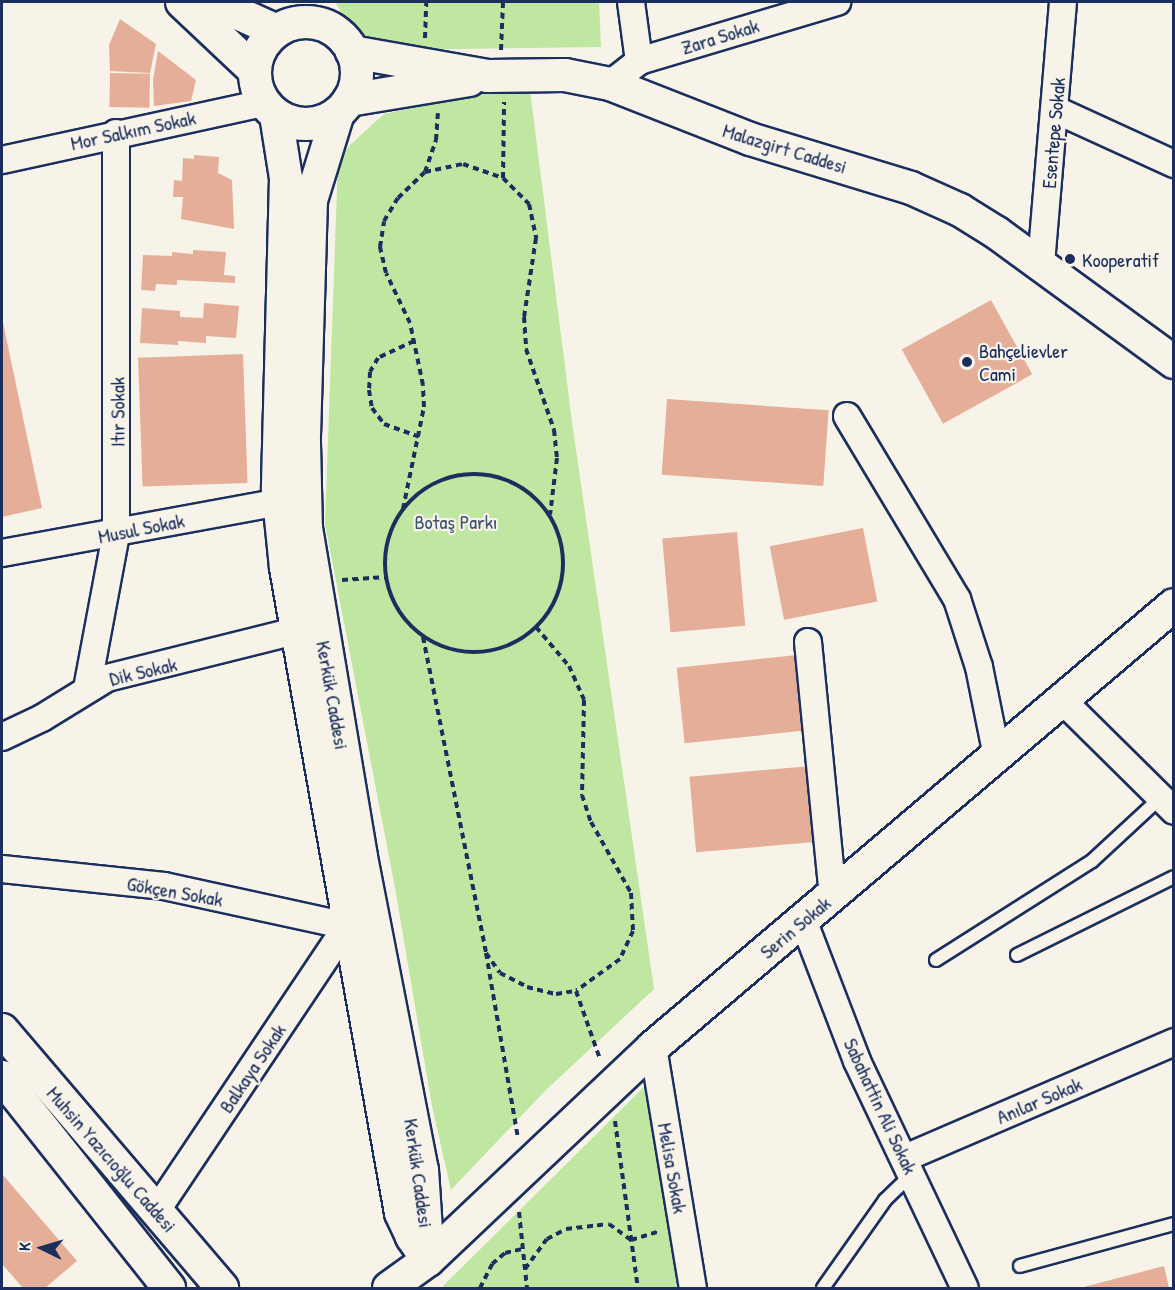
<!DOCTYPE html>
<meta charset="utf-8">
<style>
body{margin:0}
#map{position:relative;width:1175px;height:1290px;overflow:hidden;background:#f7f3e8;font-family:"Patrick Hand",sans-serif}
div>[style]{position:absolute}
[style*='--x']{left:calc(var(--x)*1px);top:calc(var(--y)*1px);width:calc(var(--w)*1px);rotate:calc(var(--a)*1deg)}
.green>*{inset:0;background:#bfe7a2}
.building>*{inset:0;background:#e4ae98;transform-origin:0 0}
.path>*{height:4px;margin-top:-2px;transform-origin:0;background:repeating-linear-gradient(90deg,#1b2f5e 0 6px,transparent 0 10.5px)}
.path>.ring{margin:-2px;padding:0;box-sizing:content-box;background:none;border:4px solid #1b2f5e;border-radius:50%}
.roads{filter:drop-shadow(2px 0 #1b2f5e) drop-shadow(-2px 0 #1b2f5e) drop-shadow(0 2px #1b2f5e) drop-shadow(0 -2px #1b2f5e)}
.service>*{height:12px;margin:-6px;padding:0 6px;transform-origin:6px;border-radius:6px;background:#f7f3e8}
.minor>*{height:26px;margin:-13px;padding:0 13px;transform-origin:13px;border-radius:13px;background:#f7f3e8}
.tertiary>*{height:32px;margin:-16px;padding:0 16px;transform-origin:16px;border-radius:16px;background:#f7f3e8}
.tertiary>.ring{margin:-16px;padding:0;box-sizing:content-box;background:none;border:32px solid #f7f3e8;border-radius:50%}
.dots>*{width:16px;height:16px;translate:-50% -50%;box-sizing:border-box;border:3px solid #f7f3e8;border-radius:50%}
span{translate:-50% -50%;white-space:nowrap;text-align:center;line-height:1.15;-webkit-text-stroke:4.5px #f7f3e8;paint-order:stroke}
.street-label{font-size:20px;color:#1b2f5e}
.poi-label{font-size:20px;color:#1b2f5e}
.left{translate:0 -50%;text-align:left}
.park-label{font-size:20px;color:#3c546c}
.frame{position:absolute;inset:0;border:3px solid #1b2f5e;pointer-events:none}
.north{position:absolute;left:12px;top:1218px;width:60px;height:60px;-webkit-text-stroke:4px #f7f3e8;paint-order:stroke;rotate:275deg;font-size:16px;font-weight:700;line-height:24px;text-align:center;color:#1b2f5e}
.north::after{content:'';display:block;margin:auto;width:21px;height:27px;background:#1b2f5e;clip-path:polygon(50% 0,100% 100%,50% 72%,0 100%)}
</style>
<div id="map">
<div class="green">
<i style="clip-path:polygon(335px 2px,599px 2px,601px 47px,384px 50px,359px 42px)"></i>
<i style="clip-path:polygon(530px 90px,572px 422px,654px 989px,545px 1091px,451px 1190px,432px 1106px,395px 888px,325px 524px,338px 162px,350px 145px,384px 114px,436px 103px,463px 91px)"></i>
<i style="clip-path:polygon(649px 1082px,677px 1288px,443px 1288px,443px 1286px)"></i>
</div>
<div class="building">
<i style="clip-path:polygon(120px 19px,156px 44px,150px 73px,110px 71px,109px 45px)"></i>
<i style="clip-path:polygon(158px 51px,196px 80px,191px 101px,154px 106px,153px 80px)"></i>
<i style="left:110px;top:73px;width:40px;height:34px;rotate:1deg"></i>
<i style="clip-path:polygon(194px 155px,219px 157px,218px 173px,232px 180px,234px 229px,181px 219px,183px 197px,173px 197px,174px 180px,182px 181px,183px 158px,194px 159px)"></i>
<i style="clip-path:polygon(193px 250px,226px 252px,224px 275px,235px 276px,235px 283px,177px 280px,177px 285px,156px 284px,155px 291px,141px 290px,143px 255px,172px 256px,172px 252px,193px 254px)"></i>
<i style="left:991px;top:300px;width:85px;height:102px;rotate:61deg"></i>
<i style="clip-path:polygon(204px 303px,239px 306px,236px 338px,206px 336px,206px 343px,178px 341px,178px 345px,140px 343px,142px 308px,180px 311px,180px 317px,203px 318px)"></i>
<i style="clip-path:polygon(2px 318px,42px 508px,2px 517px)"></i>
<i style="left:243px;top:354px;width:129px;height:105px;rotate:88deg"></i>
<i style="left:667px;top:399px;width:162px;height:76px;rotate:4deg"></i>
<i style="left:863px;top:528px;width:75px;height:95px;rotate:79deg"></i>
<i style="left:737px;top:532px;width:94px;height:75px;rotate:85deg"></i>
<i style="left:797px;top:655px;width:76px;height:121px;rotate:84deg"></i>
<i style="left:811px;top:766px;width:76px;height:122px;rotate:85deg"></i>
<i style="clip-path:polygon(2px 1174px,77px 1261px,45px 1288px,23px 1288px,2px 1264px)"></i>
<i style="clip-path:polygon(1164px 1266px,1169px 1288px,1080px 1288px)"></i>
</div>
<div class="path">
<i style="--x:425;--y:38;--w:36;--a:-88"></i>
<i style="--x:501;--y:50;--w:48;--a:-87.6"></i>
<i style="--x:425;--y:172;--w:34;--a:-71"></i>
<i style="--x:436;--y:140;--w:27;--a:-86"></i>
<i style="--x:503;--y:178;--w:76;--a:-89.2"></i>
<i style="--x:414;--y:341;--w:40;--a:155"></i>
<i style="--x:378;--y:358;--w:16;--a:120"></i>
<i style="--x:370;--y:372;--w:18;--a:93"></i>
<i style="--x:369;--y:390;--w:18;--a:81"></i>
<i style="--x:372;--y:408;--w:20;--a:53"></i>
<i style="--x:384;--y:424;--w:37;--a:20"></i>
<i class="ring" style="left:385px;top:474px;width:174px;height:174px"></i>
<i style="--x:403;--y:509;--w:104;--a:-78.4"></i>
<i style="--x:424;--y:407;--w:22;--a:-93"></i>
<i style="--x:423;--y:385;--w:63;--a:-101.8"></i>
<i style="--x:410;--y:323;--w:55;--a:-115.6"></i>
<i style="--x:386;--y:273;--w:27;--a:-103"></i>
<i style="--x:380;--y:247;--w:26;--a:-81"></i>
<i style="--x:384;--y:221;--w:27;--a:-59"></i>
<i style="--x:398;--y:198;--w:37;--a:-44"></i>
<i style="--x:425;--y:172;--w:39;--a:-12"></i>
<i style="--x:463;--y:164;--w:42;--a:19.3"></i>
<i style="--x:503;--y:178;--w:37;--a:45"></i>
<i style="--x:529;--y:204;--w:35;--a:78"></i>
<i style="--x:536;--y:238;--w:80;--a:98.6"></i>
<i style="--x:524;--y:317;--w:32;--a:86"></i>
<i style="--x:526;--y:349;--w:86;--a:70.9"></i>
<i style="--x:554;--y:430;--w:28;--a:84"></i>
<i style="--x:557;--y:458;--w:57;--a:97"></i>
<i style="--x:342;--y:580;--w:44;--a:-3.9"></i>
<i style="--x:536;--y:627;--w:51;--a:49.8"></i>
<i style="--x:569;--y:666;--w:37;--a:66"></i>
<i style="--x:584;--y:700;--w:95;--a:91.2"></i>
<i style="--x:582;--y:795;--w:28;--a:72"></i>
<i style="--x:591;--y:822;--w:81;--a:60.6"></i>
<i style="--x:631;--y:893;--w:38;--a:87"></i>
<i style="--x:633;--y:931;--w:31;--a:115"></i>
<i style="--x:620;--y:959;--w:54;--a:144"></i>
<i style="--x:576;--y:991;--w:72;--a:70.6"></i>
<i style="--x:423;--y:637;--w:322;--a:78.7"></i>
<i style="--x:486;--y:953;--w:24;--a:55"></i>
<i style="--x:500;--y:973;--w:30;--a:27"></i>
<i style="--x:527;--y:987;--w:30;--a:14"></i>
<i style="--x:556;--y:994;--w:20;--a:-9"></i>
<i style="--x:486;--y:953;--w:188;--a:80.2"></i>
<i style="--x:615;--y:1121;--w:169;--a:82.2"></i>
<i style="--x:519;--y:1212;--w:76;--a:84"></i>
<i style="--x:525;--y:1269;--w:37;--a:-54"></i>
<i style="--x:547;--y:1239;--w:21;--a:-28"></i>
<i style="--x:566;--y:1229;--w:43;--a:-6.6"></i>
<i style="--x:609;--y:1224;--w:27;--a:36"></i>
<i style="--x:631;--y:1240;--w:31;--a:-17"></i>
<i style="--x:480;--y:1288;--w:27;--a:-63"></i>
<i style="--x:492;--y:1264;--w:17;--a:-40"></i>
<i style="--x:505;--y:1253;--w:17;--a:-13"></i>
</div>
<div class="roads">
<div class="service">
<i style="--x:1017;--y:955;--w:175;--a:-26.4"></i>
<i style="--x:936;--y:960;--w:185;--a:-32.4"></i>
<i style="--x:1092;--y:861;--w:93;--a:-42.8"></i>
<i style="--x:1020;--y:1266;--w:160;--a:-15.3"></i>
<i style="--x:823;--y:1288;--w:108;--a:-54.8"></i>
<i style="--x:885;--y:1200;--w:37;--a:-44"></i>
</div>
<div class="minor">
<i style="--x:631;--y:2;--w:60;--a:82.3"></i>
<i style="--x:610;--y:84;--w:37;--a:-38"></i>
<i style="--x:639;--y:61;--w:207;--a:-16.6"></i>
<i style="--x:1056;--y:110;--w:130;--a:24.6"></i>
<i style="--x:2;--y:160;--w:268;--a:-12.3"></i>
<i style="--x:1041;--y:264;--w:263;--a:-85.2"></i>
<i style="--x:847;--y:416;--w:214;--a:59"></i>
<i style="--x:957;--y:599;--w:71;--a:72.1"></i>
<i style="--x:979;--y:667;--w:91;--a:78.6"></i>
<i style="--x:2;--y:553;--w:282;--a:-10.4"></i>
<i style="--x:808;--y:642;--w:254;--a:84.4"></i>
<i style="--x:87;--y:689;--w:158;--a:-79.4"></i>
<i style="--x:116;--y:534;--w:401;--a:-90"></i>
<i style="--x:1061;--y:699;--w:159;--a:44.7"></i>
<i style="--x:2;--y:737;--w:44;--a:-25.4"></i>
<i style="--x:42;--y:718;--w:76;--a:-31.6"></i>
<i style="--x:107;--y:678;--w:195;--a:-14"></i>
<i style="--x:2;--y:869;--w:163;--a:6"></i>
<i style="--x:164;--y:886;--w:187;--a:12.3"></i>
<i style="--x:347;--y:926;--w:342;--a:123.8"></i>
<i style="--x:803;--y:920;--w:151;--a:69"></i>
<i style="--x:857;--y:1061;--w:251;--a:64.6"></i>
<i style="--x:653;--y:1047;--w:244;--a:80.6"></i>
<i style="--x:905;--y:1158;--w:293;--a:-23.3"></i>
</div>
<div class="tertiary">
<i style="--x:182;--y:2;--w:100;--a:43.4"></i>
<i style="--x:213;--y:2;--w:70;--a:24.4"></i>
<i class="ring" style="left:255px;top:22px;width:70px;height:70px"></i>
<i style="--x:352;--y:52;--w:138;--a:10"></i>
<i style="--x:488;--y:76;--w:77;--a:-0.7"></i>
<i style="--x:565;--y:75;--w:46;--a:11.3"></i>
<i style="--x:610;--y:84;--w:150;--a:21.4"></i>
<i style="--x:750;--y:139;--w:168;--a:16.9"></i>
<i style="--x:911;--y:188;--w:54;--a:24.2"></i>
<i style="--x:960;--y:210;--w:44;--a:31.9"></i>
<i style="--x:997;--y:233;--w:219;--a:36.1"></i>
<i style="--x:349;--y:100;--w:122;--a:-9.5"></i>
<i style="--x:338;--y:113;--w:91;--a:107.2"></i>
<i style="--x:311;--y:200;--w:243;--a:91.7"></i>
<i style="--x:304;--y:443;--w:85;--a:88.7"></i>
<i style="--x:306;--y:528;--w:334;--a:80.5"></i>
<i style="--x:361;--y:857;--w:319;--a:79"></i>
<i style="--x:422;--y:1170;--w:90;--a:86.2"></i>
<i style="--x:276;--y:115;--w:64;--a:81"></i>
<i style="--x:286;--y:178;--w:311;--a:91.5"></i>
<i style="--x:278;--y:489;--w:79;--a:84.2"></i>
<i style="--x:286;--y:568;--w:655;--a:79.89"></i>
<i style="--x:401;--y:1213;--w:26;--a:65"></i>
<i style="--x:412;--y:1237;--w:28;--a:55"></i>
<i style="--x:2;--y:1030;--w:339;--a:49.5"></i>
<i style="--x:2;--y:1077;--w:269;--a:51.6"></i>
<i style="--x:389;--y:1288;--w:48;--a:-35.7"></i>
<i style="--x:428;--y:1260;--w:310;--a:-43.4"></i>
<i style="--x:653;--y:1047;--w:683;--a:-40.31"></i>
</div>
</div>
<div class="dots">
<i style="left:1070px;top:259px;background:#1b2f5e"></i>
<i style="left:967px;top:362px;background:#1b2f5e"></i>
</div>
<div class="street-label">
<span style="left:720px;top:36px;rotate:-17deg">Zara Sokak</span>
<span style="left:133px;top:130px;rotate:-12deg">Mor Salkım Sokak</span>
<span style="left:1053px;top:133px;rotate:-85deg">Esentepe Sokak</span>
<span style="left:785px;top:148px;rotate:17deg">Malazgirt Caddesi</span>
<span style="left:117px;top:412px;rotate:-90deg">Itır Sokak</span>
<span style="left:141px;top:528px;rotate:-11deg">Musul Sokak</span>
<span style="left:143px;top:671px;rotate:-13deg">Dik Sokak</span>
<span style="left:333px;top:695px;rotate:80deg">Kerkük Caddesi</span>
<span style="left:175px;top:891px;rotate:10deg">Gökçen Sokak</span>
<span style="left:795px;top:927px;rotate:-40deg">Serin Sokak</span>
<span style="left:252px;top:1068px;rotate:-56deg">Balkaya Sokak</span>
<span style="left:1039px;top:1100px;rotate:-23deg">Anılar Sokak</span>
<span style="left:881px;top:1106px;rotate:65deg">Sabahattin Ali Sokak</span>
<span style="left:112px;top:1159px;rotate:49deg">Muhsin Yazıcıoğlu Caddesi</span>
<span style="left:673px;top:1168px;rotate:80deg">Melisa Sokak</span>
<span style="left:419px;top:1173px;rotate:82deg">Kerkük Caddesi</span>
</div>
<div class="poi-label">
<span class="left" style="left:1082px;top:259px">Kooperatif</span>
<span class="left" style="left:979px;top:362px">Bahçelievler<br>Cami</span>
</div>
<div class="park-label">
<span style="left:456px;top:521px">Botaş Parkı</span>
</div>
<div class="frame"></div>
<div class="north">K</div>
</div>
